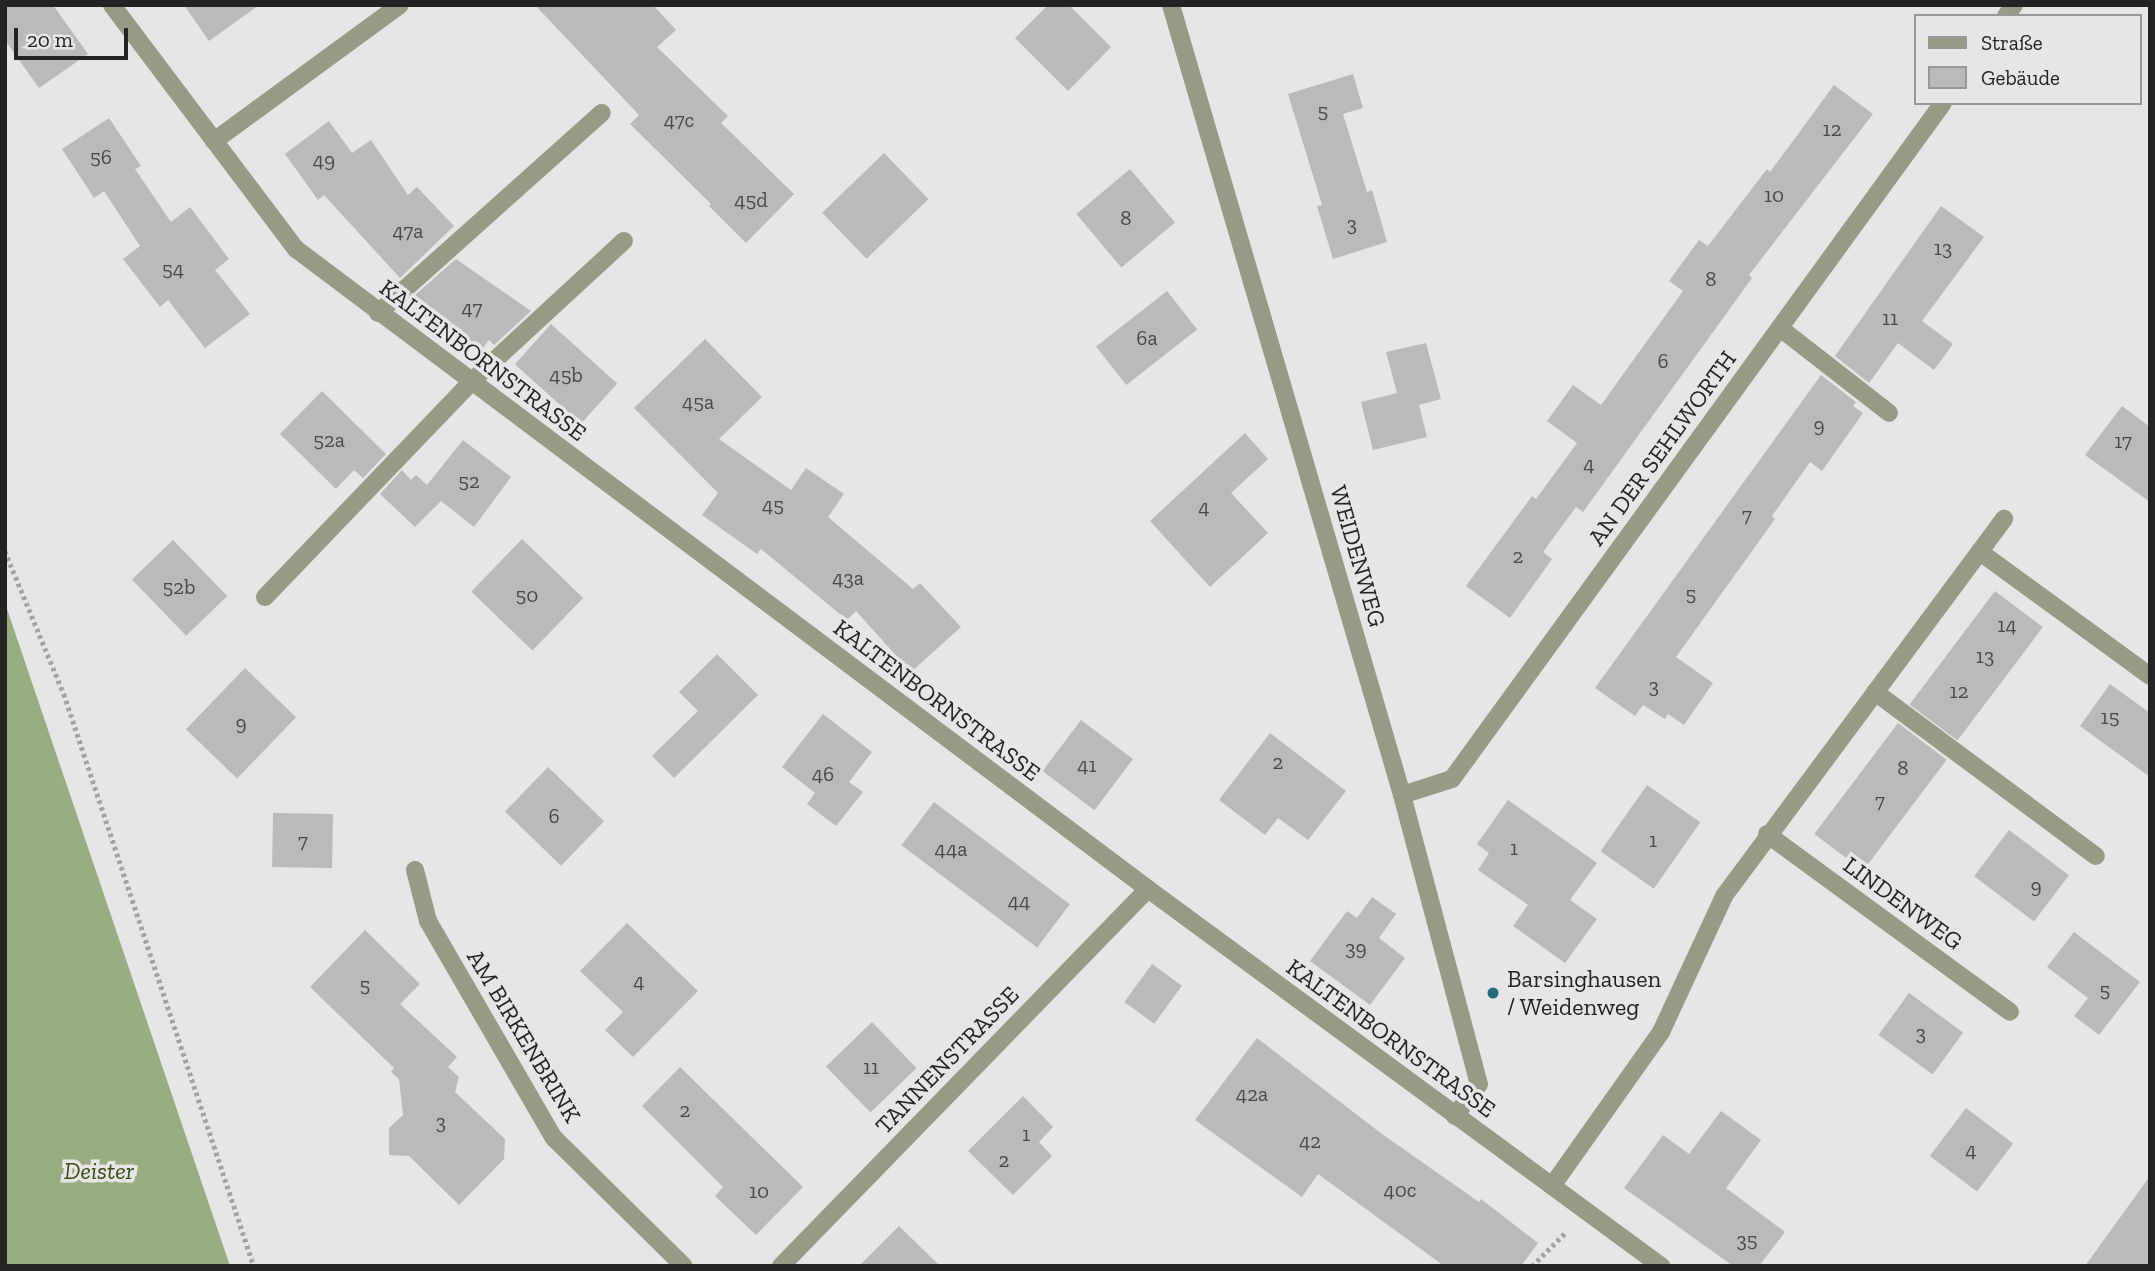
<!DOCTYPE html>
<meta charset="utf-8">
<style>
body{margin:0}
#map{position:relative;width:2155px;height:1271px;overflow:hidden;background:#e8e5e8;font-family:"Zilla Slab",serif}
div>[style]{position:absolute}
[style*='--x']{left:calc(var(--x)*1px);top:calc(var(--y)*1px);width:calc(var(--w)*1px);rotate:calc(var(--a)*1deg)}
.forest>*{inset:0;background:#99ad82}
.building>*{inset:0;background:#bcb9bb;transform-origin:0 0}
.path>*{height:4.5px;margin-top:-2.25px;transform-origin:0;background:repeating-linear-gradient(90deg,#a4a2a4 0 3.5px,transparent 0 7px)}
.minor>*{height:18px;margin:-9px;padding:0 9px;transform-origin:9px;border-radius:9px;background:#999a86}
.dots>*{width:19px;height:19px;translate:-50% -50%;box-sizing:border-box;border:4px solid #e8e5e8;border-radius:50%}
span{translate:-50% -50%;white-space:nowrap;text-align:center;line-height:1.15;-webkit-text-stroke:7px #e8e5e8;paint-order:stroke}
.number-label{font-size:21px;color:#4a484a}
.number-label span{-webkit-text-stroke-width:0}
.street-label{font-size:24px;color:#242324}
.poi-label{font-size:24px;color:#242324}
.left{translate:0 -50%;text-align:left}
.park-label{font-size:24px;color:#374f0e;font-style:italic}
.frame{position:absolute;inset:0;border:7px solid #242324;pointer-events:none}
.legend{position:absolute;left:1914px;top:14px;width:228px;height:91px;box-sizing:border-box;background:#e8e5e8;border:2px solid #9a979a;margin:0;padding:9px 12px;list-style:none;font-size:21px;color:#242324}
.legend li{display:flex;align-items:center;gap:14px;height:35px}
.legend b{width:35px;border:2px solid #9a979a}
.scale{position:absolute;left:14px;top:28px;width:114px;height:32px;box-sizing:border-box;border:4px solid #242324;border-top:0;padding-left:9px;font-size:21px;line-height:24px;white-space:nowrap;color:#242324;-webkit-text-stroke:5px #e8e5e8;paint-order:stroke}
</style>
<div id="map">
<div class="forest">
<i style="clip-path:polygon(5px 603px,230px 1266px,5px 1266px)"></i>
</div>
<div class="building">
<i style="clip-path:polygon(5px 5px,53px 5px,88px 54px,39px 88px,5px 40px)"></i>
<i style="clip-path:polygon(184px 5px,259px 5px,209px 41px)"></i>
<i style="clip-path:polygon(535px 5px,653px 5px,676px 30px,657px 47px,728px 116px,721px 123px,794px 194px,746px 243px,709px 206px,711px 204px,630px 124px,639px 115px)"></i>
<i style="clip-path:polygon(1048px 5px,1069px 5px,1111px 47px,1068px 91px,1015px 38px)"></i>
<i style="clip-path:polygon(1353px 74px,1363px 108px,1343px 114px,1367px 192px,1372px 190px,1387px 242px,1333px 259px,1317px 206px,1322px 205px,1288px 94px)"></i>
<i style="clip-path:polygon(1834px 85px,1873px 114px,1749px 275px,1752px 278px,1583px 512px,1576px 507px,1543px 552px,1552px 559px,1510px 618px,1466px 586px,1532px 496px,1536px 499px,1577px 443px,1547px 421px,1573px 385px,1601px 405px,1683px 291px,1669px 281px,1699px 240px,1708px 246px,1767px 169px,1770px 172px)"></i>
<i style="clip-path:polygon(109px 118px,141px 166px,135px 169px,171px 222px,190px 207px,229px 259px,215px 270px,250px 314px,205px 348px,168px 300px,160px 307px,123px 259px,140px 246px,104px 191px,94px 198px,62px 149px)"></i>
<i style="clip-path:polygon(329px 121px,352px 153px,371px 140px,408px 195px,417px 187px,454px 226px,400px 278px,324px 195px,318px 200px,285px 154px)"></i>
<i style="left:884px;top:153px;width:64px;height:86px;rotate:46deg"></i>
<i style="left:1130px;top:169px;width:70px;height:70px;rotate:50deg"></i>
<i style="clip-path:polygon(1941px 206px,1984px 237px,1922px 321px,1953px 344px,1934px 370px,1898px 343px,1869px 383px,1835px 356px)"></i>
<i style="clip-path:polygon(456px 259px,531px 311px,494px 345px,489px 340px,481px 351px,429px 316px,432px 313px,415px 295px)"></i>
<i style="left:1167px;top:291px;width:49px;height:90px;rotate:52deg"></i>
<i style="left:551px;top:324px;width:89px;height:54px;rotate:42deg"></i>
<i style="clip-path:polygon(705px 339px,762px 397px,719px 439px,791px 490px,806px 468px,844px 494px,828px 517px,913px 589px,920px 583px,961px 627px,911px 672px,856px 611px,847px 620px,761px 549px,757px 554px,702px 515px,718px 493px,634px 408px)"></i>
<i style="clip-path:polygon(1426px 343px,1441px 399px,1419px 405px,1427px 437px,1373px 450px,1361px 402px,1397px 393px,1386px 352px)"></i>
<i style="clip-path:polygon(1821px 375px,1856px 402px,1853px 406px,1863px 413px,1822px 471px,1810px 462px,1772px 516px,1775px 519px,1676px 657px,1713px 683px,1684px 725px,1668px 714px,1665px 719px,1643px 705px,1635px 716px,1595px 688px)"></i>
<i style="clip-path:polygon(322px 391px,386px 454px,363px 478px,354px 470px,336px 489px,280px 434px)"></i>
<i style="clip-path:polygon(2122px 406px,2150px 427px,2150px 502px,2085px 455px)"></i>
<i style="clip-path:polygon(1245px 433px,1268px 459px,1231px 493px,1268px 533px,1210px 587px,1150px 521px)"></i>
<i style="clip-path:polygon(463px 440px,511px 477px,474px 527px,441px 501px,415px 527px,380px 494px,402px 470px,411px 480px,416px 475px,427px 485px)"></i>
<i style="left:522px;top:539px;width:85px;height:73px;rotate:44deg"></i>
<i style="left:173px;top:540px;width:78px;height:57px;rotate:46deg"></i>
<i style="left:1995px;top:591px;width:60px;height:142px;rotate:37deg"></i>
<i style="clip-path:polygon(717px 654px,758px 695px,674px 778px,652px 756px,698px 711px,679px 692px)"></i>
<i style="left:245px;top:668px;width:71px;height:85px;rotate:44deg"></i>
<i style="clip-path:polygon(2110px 684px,2150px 713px,2150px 777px,2080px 726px)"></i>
<i style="clip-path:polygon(823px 714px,872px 752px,849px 782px,863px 792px,836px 826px,807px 804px,815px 793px,782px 767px)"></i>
<i style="left:1081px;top:720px;width:65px;height:64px;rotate:37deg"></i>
<i style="left:1898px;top:723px;width:61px;height:139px;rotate:37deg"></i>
<i style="clip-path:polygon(1270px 733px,1346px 791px,1308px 840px,1278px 818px,1265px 835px,1219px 800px)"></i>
<i style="left:548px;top:767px;width:78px;height:62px;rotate:44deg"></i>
<i style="left:1647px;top:785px;width:65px;height:81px;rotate:35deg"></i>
<i style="clip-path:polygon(1508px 800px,1597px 863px,1570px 900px,1597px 919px,1565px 963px,1513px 926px,1528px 905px,1478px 870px,1489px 853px,1477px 844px)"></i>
<i style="left:934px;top:802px;width:170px;height:54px;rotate:37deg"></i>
<i style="left:273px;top:813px;width:60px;height:54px;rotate:1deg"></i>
<i style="left:2009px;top:830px;width:75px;height:58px;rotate:37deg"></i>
<i style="clip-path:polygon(1372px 897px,1396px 914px,1379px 938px,1405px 958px,1370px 1005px,1310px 961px,1347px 911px,1357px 918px)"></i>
<i style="clip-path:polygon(627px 923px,698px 991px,633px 1057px,605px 1030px,623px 1012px,580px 971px)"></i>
<i style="clip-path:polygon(365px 930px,420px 984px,400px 1004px,457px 1057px,448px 1067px,459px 1077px,455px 1092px,505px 1139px,504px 1159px,459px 1205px,409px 1156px,389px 1155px,389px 1128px,403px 1115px,399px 1079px,391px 1072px,394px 1068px,310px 987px)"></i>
<i style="clip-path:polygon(2074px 932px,2140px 982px,2099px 1035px,2074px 1016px,2088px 998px,2047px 967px)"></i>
<i style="left:1152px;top:964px;width:37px;height:47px;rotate:36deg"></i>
<i style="left:1909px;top:993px;width:67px;height:52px;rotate:36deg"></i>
<i style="left:872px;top:1022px;width:64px;height:64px;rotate:46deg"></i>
<i style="clip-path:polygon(1257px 1038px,1382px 1134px,1479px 1202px,1481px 1199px,1538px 1243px,1521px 1266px,1444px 1266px,1318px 1174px,1302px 1197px,1195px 1120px)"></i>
<i style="clip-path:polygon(680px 1067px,803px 1187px,756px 1235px,715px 1196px,723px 1187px,642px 1106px)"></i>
<i style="clip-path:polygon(1023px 1096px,1053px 1127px,1039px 1142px,1052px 1156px,1013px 1195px,968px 1151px)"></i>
<i style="left:1966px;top:1108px;width:59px;height:60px;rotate:37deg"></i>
<i style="clip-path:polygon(1721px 1111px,1761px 1140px,1726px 1188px,1785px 1232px,1759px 1266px,1733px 1266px,1624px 1188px,1663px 1135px,1689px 1154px)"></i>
<i style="clip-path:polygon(2150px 1176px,2150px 1266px,2085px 1266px)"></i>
<i style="clip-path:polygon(899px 1226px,940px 1266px,859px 1266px)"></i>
</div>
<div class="path">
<i style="--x:5;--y:551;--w:155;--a:67.6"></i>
<i style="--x:64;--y:694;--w:603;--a:71.63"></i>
<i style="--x:1532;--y:1266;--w:48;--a:-45"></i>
</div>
<div class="minor">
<i style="--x:112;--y:5;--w:306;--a:53"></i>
<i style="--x:296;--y:249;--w:1066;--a:36.91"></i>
<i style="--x:1148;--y:889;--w:637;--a:36.31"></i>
<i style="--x:1171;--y:5;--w:823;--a:73.7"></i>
<i style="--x:1402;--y:795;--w:299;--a:75.1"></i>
<i style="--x:1479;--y:1084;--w:40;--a:127"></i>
<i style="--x:2006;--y:16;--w:14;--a:-54"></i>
<i style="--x:214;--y:141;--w:230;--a:-36.2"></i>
<i style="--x:378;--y:313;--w:300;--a:-41.8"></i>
<i style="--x:1780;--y:328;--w:138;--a:37.9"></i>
<i style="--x:1980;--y:552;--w:210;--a:36.1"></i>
<i style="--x:265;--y:597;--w:298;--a:-46.2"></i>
<i style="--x:471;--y:382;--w:208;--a:-42.7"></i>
<i style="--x:1875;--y:692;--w:275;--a:36.6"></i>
<i style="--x:1402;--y:795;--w:52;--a:-17.7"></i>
<i style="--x:1452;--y:779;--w:835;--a:-54.01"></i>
<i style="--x:1767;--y:834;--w:301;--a:36.2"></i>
<i style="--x:415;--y:870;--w:53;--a:75.7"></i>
<i style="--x:428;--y:921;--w:251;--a:59.9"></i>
<i style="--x:554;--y:1138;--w:182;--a:44.6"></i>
<i style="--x:1552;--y:1186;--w:189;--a:-54.7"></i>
<i style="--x:1661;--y:1032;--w:150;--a:-65.1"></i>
<i style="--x:1724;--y:896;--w:470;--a:-53.4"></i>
<i style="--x:781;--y:1266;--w:526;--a:-45.77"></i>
</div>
<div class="dots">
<i style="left:1493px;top:993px;background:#266a7b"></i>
</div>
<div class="number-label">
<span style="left:1323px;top:111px">5</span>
<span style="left:679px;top:120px">47c</span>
<span style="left:1832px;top:129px">12</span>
<span style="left:101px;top:157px">56</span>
<span style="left:324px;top:160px">49</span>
<span style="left:1774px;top:195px">10</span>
<span style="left:751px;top:200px">45d</span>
<span style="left:1126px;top:218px">8</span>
<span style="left:1352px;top:224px">3</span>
<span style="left:408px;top:231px">47a</span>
<span style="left:1943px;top:248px">13</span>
<span style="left:173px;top:269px">54</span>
<span style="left:1711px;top:279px">8</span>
<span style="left:472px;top:308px">47</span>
<span style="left:1890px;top:318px">11</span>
<span style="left:1147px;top:338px">6a</span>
<span style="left:1663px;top:361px">6</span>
<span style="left:566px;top:375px">45b</span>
<span style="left:698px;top:402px">45a</span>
<span style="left:1819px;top:425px">9</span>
<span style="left:329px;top:440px">52a</span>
<span style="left:2123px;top:441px">17</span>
<span style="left:1589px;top:464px">4</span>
<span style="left:469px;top:481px">52</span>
<span style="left:773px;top:505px">45</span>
<span style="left:1204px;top:507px">4</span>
<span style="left:1747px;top:515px">7</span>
<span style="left:1518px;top:556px">2</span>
<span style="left:848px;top:578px">43a</span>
<span style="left:179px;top:587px">52b</span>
<span style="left:1691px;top:594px">5</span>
<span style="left:527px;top:595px">50</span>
<span style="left:2007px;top:625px">14</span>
<span style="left:1985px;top:656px">13</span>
<span style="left:1654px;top:686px">3</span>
<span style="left:1959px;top:691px">12</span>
<span style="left:2110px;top:717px">15</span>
<span style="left:241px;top:723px">9</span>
<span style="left:1278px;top:762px">2</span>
<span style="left:1087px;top:765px">41</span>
<span style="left:1903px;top:768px">8</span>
<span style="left:823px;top:774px">46</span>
<span style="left:1880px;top:801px">7</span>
<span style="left:554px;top:816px">6</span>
<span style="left:1653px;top:840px">1</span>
<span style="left:303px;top:841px">7</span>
<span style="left:1514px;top:848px">1</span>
<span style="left:951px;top:849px">44a</span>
<span style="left:2036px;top:886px">9</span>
<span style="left:1019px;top:901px">44</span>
<span style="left:1356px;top:948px">39</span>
<span style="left:639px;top:981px">4</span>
<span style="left:365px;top:985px">5</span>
<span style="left:2105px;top:990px">5</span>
<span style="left:1921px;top:1033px">3</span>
<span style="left:871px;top:1067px">11</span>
<span style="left:1252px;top:1094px">42a</span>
<span style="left:685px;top:1110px">2</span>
<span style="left:441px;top:1122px">3</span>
<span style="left:1026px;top:1134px">1</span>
<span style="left:1310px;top:1141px">42</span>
<span style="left:1971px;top:1150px">4</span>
<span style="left:1004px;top:1160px">2</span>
<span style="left:1400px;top:1190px">40c</span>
<span style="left:759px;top:1191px">10</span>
<span style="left:1747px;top:1240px">35</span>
</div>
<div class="street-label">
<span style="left:483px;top:360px;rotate:37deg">KALTENBORNSTRASSE</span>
<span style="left:1662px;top:448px;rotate:-54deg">AN DER SEHLWORTH</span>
<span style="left:1358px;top:556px;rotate:74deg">WEIDENWEG</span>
<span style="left:937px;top:700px;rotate:37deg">KALTENBORNSTRASSE</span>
<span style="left:1903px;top:903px;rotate:36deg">LINDENWEG</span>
<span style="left:524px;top:1036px;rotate:59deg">AM BIRKENBRINK</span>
<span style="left:1391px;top:1038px;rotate:36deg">KALTENBORNSTRASSE</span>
<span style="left:947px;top:1060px;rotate:-46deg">TANNENSTRASSE</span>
</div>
<div class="poi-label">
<span class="left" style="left:1507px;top:993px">Barsinghausen<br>/ Weidenweg</span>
</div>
<div class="park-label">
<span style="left:99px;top:1171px">Deister</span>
</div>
<div class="frame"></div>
<ul class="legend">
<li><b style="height:9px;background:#999a86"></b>Straße</li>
<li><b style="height:19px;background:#bcb9bb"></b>Gebäude</li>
</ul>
<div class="scale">20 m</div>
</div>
